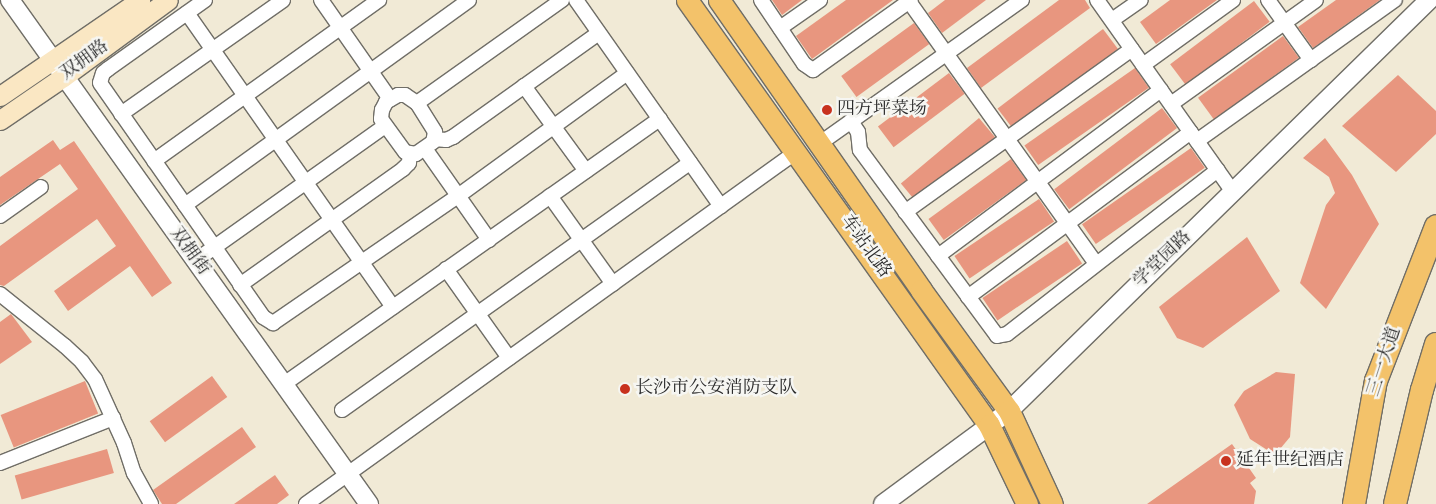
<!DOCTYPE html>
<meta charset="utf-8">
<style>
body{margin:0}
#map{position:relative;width:1436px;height:504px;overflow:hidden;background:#f1ead6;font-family:Vollkorn,"Noto Serif SC",serif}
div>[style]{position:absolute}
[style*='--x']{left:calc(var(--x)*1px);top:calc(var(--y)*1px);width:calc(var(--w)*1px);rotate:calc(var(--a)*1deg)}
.building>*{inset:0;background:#e8967f;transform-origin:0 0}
.roads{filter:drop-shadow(1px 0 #706e67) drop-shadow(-1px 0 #706e67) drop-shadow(0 1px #706e67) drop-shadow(0 -1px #706e67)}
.minor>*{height:14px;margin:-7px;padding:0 7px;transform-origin:7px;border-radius:7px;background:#fff}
.tertiary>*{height:18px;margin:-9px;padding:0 9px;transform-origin:9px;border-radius:9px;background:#fff}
.secondary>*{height:19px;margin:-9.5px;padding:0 9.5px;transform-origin:9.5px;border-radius:9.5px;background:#fae7c3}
.primary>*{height:21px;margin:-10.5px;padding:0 10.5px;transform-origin:10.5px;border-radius:10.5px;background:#f3c26a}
.trunk>*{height:22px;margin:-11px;padding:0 11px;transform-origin:11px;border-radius:11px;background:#f3c26a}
.dots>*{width:14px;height:14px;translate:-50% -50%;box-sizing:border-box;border:2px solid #f6f6f2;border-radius:50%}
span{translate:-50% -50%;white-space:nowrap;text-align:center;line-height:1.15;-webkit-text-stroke:5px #f6f6f2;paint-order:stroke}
.street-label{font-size:18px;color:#2b2b2b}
.poi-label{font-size:18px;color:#2b2b2b}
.left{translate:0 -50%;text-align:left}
</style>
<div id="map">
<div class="building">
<i style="clip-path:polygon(772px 0,802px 0,782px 15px)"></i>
<i style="clip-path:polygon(846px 0,893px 0,812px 59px,796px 36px)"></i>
<i style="clip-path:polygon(945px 0,986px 0,942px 33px,928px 13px)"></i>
<i style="clip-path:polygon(1059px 0,1085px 0,1090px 8px,981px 88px,967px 68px)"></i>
<i style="clip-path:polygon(1170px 0,1217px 0,1156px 44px,1140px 22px)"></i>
<i style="clip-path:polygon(1336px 0,1380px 0,1313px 48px,1298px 27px)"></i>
<i style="left:1254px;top:1px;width:26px;height:105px;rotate:53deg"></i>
<i style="left:914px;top:23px;width:26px;height:90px;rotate:54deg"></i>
<i style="left:1103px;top:29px;width:25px;height:132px;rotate:53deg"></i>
<i style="left:1283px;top:36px;width:27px;height:105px;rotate:54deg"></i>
<i style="left:1135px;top:68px;width:24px;height:135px;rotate:55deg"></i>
<i style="left:949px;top:73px;width:26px;height:89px;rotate:53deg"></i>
<i style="clip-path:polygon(1398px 75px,1436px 111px,1436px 134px,1396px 172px,1342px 126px)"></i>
<i style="left:1162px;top:108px;width:25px;height:135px;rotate:53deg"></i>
<i style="left:979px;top:118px;width:25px;height:102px;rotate:50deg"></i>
<i style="clip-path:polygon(1325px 138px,1352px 175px,1379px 224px,1326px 309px,1300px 283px,1326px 205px,1335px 193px,1329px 177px,1303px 158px)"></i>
<i style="clip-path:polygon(53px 140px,60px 150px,74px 141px,172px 283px,152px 297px,130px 266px,68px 311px,54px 291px,116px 246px,97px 219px,4px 286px,0 285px,0 246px,78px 189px,60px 164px,0 205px,0 177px)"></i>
<i style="left:1191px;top:148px;width:24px;height:133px;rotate:55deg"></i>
<i style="left:1011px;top:159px;width:26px;height:102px;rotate:54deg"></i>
<i style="left:1039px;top:199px;width:27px;height:102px;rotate:56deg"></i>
<i style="clip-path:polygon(1247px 237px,1280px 291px,1203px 348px,1177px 338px,1159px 307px)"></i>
<i style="left:1067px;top:241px;width:27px;height:102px;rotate:56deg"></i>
<i style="clip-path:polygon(11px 314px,32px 342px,0 364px,0 322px)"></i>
<i style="clip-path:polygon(1276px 372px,1295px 374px,1290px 437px,1275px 455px,1250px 439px,1234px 405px,1244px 391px)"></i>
<i style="left:212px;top:376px;width:26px;height:77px;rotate:54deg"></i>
<i style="left:85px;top:381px;width:35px;height:91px;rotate:68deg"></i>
<i style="clip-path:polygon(242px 427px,256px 447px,176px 504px,162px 504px,153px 490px)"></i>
<i style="clip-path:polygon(1232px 444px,1256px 478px,1250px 483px,1256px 491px,1254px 504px,1147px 504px)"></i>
<i style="left:107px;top:449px;width:25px;height:96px;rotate:74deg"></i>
<i style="clip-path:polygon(275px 475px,289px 495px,277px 504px,234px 504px)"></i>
</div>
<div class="roads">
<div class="minor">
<i style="--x:205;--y:0;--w:119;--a:144.6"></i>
<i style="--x:108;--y:69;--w:6;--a:141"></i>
<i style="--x:103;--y:73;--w:10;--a:107"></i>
<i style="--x:100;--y:83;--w:285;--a:55.1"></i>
<i style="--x:263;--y:317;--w:12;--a:31"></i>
<i style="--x:273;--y:323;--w:224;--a:-34.5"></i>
<i style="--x:458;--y:196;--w:209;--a:-36"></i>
<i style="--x:321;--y:0;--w:121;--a:55.1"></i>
<i style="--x:576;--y:0;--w:252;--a:54.9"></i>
<i style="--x:761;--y:0;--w:77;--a:56.1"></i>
<i style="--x:804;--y:64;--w:11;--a:34"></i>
<i style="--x:813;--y:70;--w:120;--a:-35.5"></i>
<i style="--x:908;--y:0;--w:318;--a:54.5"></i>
<i style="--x:1097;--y:0;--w:235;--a:54.7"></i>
<i style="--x:1268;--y:0;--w:74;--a:54.4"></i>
<i style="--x:187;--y:13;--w:359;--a:55"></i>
<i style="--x:1112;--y:20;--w:35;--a:-35"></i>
<i style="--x:780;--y:28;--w:49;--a:-35"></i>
<i style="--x:1143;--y:65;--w:111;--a:-35.8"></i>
<i style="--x:524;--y:86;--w:105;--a:53.9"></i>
<i style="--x:405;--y:95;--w:14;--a:34"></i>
<i style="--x:417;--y:103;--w:34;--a:58"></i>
<i style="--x:435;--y:132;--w:10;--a:101"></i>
<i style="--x:433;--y:142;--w:21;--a:145"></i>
<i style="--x:416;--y:154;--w:11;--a:-170"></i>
<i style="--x:405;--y:152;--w:41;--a:-126"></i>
<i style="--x:381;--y:119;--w:9;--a:-84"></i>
<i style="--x:382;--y:110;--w:9;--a:-63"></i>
<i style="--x:386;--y:102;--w:14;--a:-30"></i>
<i style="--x:398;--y:95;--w:7;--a:0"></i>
<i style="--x:417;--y:103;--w:178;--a:-35.4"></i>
<i style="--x:1171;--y:104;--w:178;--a:-35.6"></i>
<i style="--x:121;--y:114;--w:198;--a:-35.1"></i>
<i style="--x:851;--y:121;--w:13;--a:58"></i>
<i style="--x:858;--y:132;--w:18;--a:84"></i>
<i style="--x:860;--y:150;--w:231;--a:53.6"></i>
<i style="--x:997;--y:336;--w:10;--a:-11"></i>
<i style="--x:1007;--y:334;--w:267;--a:-37.9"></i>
<i style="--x:434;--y:139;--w:12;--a:5"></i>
<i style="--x:446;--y:140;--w:8;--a:-23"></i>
<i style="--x:453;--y:137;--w:179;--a:-35.5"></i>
<i style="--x:1197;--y:141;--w:243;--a:-35.5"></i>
<i style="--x:819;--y:144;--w:249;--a:-35.4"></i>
<i style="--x:426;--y:150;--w:110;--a:55"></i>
<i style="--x:154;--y:161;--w:277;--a:-35.6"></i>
<i style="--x:550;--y:196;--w:108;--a:54.4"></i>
<i style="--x:185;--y:205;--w:350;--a:-35.8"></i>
<i style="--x:905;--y:212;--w:279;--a:-35.7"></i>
<i style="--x:0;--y:216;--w:50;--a:-35.3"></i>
<i style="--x:938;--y:256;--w:278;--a:-36.7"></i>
<i style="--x:195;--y:261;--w:233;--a:-35.4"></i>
<i style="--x:446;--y:269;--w:109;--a:54.7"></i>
<i style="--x:240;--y:285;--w:200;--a:-35.4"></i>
<i style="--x:403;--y:169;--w:8;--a:-45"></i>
<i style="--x:409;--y:163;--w:9;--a:-84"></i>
<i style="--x:0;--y:294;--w:83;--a:38.7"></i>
<i style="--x:65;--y:346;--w:23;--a:43"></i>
<i style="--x:82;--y:362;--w:21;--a:53"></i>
<i style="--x:95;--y:379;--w:70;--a:65.6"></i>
<i style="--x:124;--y:443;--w:32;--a:72"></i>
<i style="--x:134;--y:473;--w:35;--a:61"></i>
<i style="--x:968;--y:297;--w:277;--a:-36.5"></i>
<i style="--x:284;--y:384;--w:460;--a:-35.2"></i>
<i style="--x:342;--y:410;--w:427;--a:-35.4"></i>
<i style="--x:0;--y:463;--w:122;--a:-21.7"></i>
<i style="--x:306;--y:504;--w:603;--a:-35.69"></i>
</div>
<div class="tertiary">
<i style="--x:10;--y:0;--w:619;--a:54.54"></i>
<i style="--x:883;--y:504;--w:157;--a:-36.4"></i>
<i style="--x:1009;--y:411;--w:588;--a:-44.38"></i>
</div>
<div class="secondary">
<i style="--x:0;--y:96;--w:170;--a:-34.4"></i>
<i style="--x:0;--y:120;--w:76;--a:-34.3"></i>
<i style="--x:63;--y:77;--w:130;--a:-36.3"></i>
</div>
<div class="primary">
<i style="--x:687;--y:0;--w:521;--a:54.6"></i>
<i style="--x:989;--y:425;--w:88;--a:64.3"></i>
<i style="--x:719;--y:0;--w:353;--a:55.1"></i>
<i style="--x:921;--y:290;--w:150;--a:54"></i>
<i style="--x:1009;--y:411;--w:102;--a:65.2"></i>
</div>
<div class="trunk">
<i style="--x:1354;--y:504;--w:125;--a:-79.9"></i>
<i style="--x:1376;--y:381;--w:166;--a:-68.8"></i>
<i style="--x:1395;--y:504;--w:117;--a:-76.7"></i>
<i style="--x:1422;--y:390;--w:48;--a:-73.1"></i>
</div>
</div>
<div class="dots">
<i style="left:827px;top:110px;background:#c8321e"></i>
<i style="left:625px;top:389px;background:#c8321e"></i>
<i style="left:1226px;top:461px;background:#c8321e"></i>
</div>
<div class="street-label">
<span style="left:85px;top:61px;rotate:-36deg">双拥路</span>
<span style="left:865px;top:247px;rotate:54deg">车站北路</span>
<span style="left:189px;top:252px;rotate:54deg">双拥街</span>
<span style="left:1163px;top:260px;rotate:-44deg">学堂园路</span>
<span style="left:1385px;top:362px;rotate:-72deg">三一大道</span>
</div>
<div class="poi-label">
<span class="left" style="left:837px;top:110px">四方坪菜场</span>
<span class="left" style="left:635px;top:389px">长沙市公安消防支队</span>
<span class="left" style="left:1236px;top:461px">延年世纪酒店</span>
</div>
</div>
